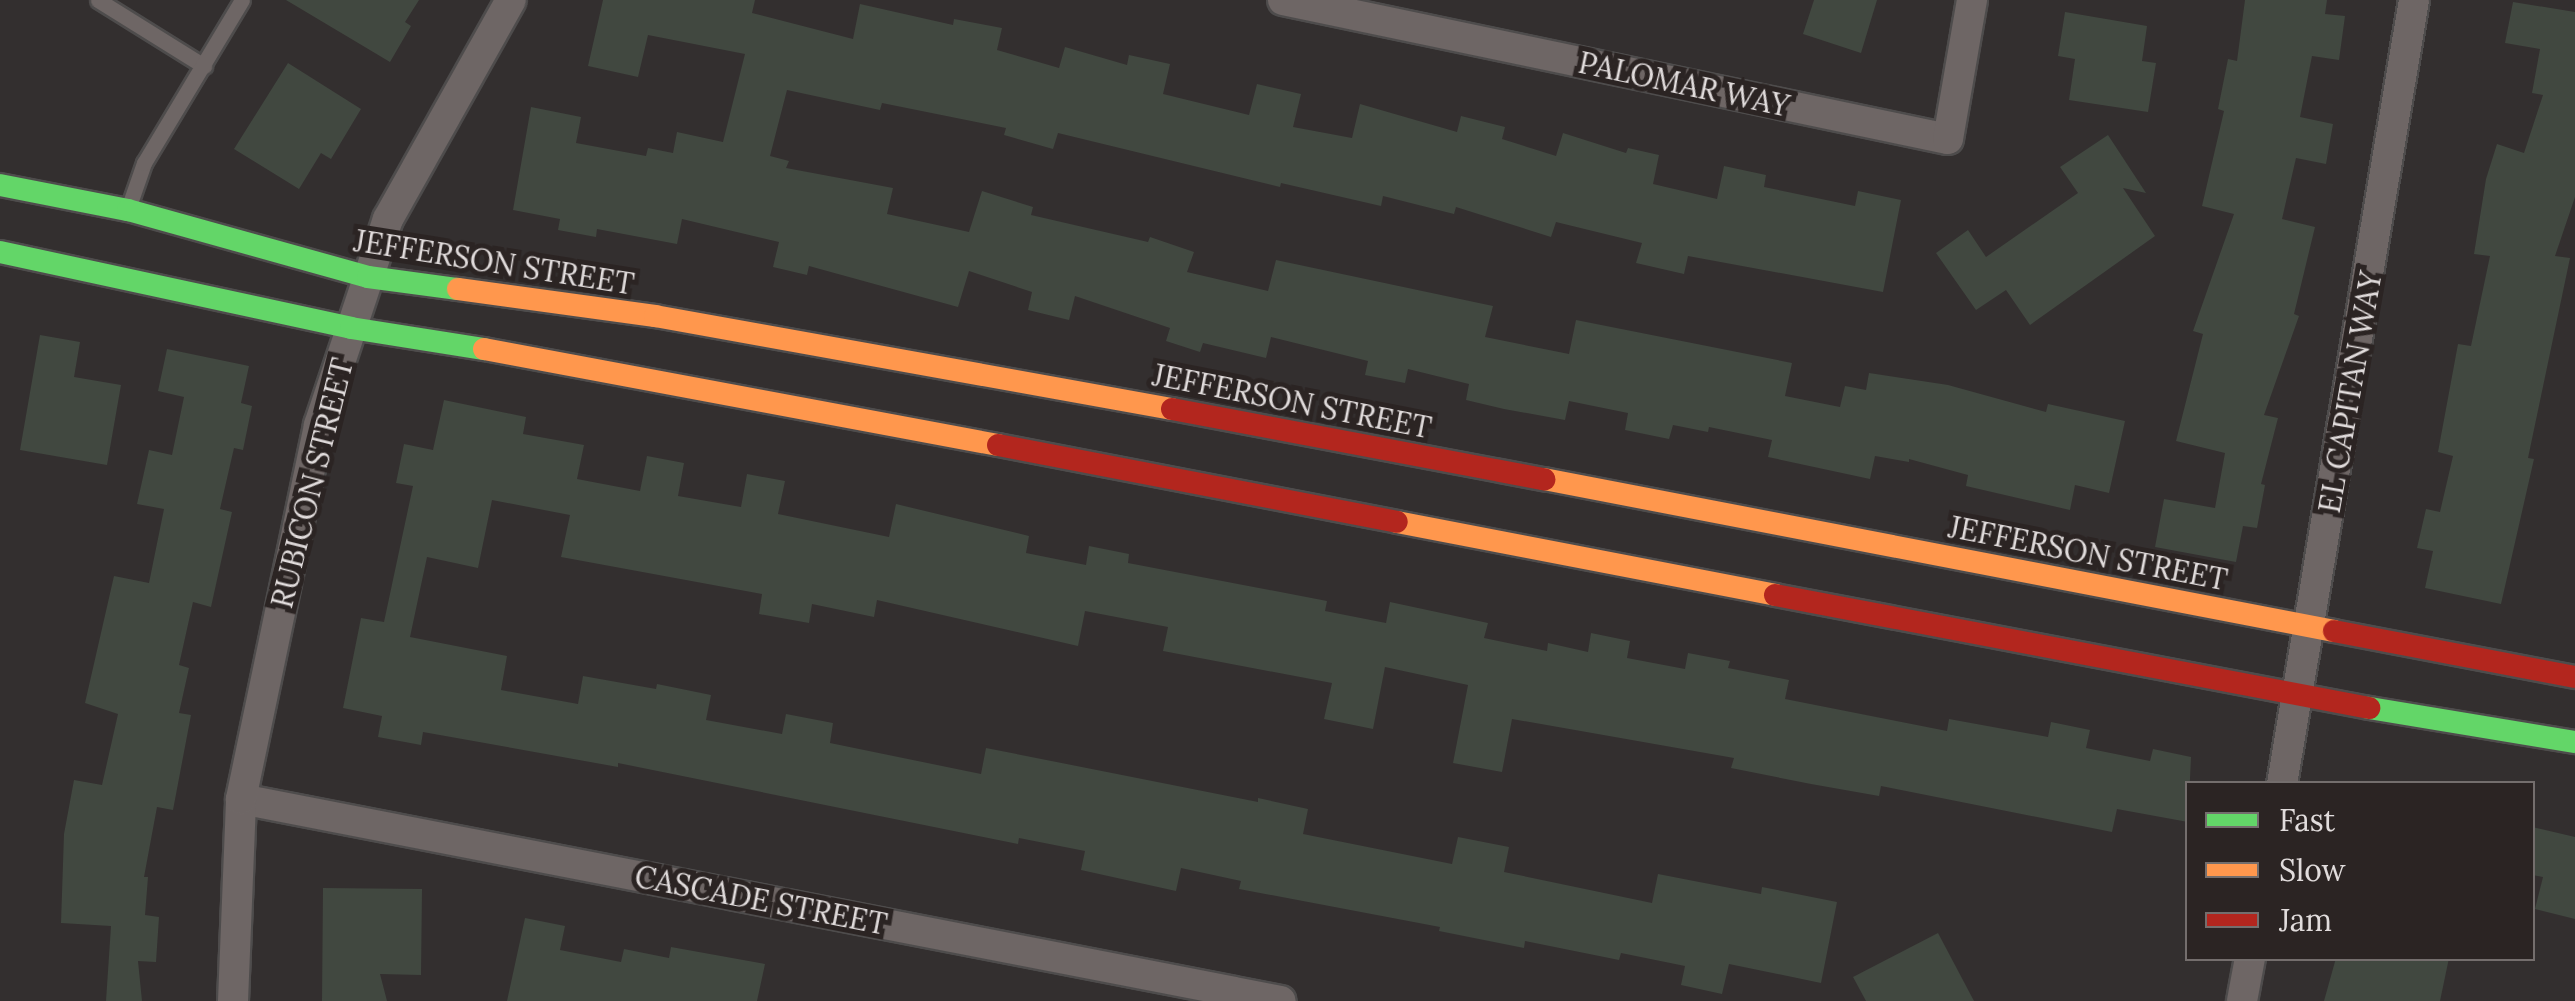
<!DOCTYPE html>
<style>
body{margin:0}
#map{position:relative;width:2575px;height:1001px;overflow:hidden;background:#332f2f;font-family:Lora,serif}
div>[style]{position:absolute}
[style*='--x']{left:calc(var(--x)*1px);top:calc(var(--y)*1px);width:calc(var(--w)*1px);rotate:calc(var(--a)*1deg)}
.building>*{inset:0;background:#414840}
.roads{filter:drop-shadow(2px 0 #4e4c4c) drop-shadow(-2px 0 #4e4c4c) drop-shadow(0 2px #4e4c4c) drop-shadow(0 -2px #4e4c4c)}
.lane>*{height:15px;margin:-7.5px;padding:0 7.5px;transform-origin:7.5px;border-radius:7.5px;background:#6e6665}
.street>*{height:30px;margin:-15px;padding:0 15px;transform-origin:15px;border-radius:15px;background:#6e6665}
.fast>*{height:22px;margin:-11px;padding:0 11px;transform-origin:11px;border-radius:11px;background:#63d668}
.slow>*{height:22px;margin:-11px;padding:0 11px;transform-origin:11px;border-radius:11px;background:#ff974d}
.jam>*{height:22px;margin:-11px;padding:0 11px;transform-origin:11px;border-radius:11px;background:#b3261e}
span{translate:-50% -50%;white-space:nowrap;text-align:center;line-height:1.15;-webkit-text-stroke:10px #2b2423;paint-order:stroke}
.street-label{font-size:30px;color:#e1dcdc}
.legend{position:absolute;left:2185px;top:781px;width:350px;height:180px;box-sizing:border-box;background:#2b2423;border:2px solid #746e6d;margin:0;padding:12px 18px;list-style:none;font-size:30px;color:#e1dcdc}
.legend li{display:flex;align-items:center;gap:20px;height:50px}
.legend b{width:50px;border:2px solid #746e6d}
</style>
<div id="map">
<div class="building">
<i style="clip-path:polygon(286px 0,419px 0,405px 22px,411px 26px,390px 62px)"></i>
<i style="clip-path:polygon(603px 0,755px 0,752px 13px,853px 39px,860px 4px,953px 25px,954px 19px,1002px 28px,997px 50px,1059px 68px,1065px 47px,1127px 65px,1129px 55px,1170px 64px,1163px 94px,1249px 115px,1257px 84px,1301px 94px,1293px 127px,1352px 138px,1360px 104px,1457px 132px,1461px 116px,1505px 127px,1502px 139px,1556px 156px,1563px 133px,1626px 153px,1628px 148px,1659px 155px,1653px 184px,1717px 199px,1724px 166px,1766px 175px,1764px 187px,1855px 206px,1858px 191px,1901px 200px,1883px 292px,1688px 256px,1684px 274px,1636px 263px,1642px 243px,1556px 222px,1551px 237px,1456px 207px,1454px 214px,1383px 196px,1381px 206px,1281px 183px,1280px 187px,1058px 133px,1053px 149px,1004px 135px,1006px 128px,882px 103px,880px 110px,787px 90px,770px 156px,789px 161px,786px 168px,893px 188px,887px 214px,969px 232px,982px 191px,1033px 207px,1031px 215px,1148px 242px,1150px 237px,1194px 252px,1187px 272px,1268px 291px,1276px 260px,1493px 306px,1485px 337px,1569px 354px,1576px 320px,1792px 363px,1785px 396px,1840px 407px,1845px 386px,1866px 390px,1869px 373px,1948px 385px,2046px 412px,2048px 404px,2125px 421px,2109px 493px,2075px 485px,2070px 510px,1966px 486px,1968px 475px,1909px 459px,1909px 462px,1875px 456px,1870px 479px,1768px 457px,1772px 440px,1709px 427px,1708px 432px,1673px 425px,1669px 439px,1625px 430px,1628px 413px,1569px 401px,1565px 420px,1504px 409px,1466px 400px,1469px 384px,1408px 369px,1405px 383px,1365px 375px,1368px 361px,1271px 337px,1266px 358px,1203px 343px,1200px 352px,1166px 341px,1170px 328px,1075px 296px,1069px 320px,1028px 310px,1032px 292px,969px 271px,958px 307px,809px 266px,807px 275px,773px 267px,779px 242px,682px 219px,677px 244px,597px 229px,596px 237px,558px 230px,560px 219px,513px 210px,531px 107px,581px 117px,576px 143px,646px 156px,648px 148px,673px 153px,677px 132px,723px 142px,745px 54px,648px 35px,638px 77px,588px 66px)"></i>
<i style="clip-path:polygon(1814px 0,1877px 0,1861px 53px,1803px 34px)"></i>
<i style="clip-path:polygon(2245px 0,2327px 0,2325px 14px,2345px 16px,2339px 60px,2312px 56px,2300px 117px,2333px 124px,2326px 164px,2296px 158px,2282px 219px,2315px 227px,2294px 314px,2299px 316px,2264px 415px,2278px 418px,2261px 484px,2265px 485px,2257px 528px,2243px 526px,2236px 562px,2155px 547px,2164px 499px,2215px 508px,2225px 453px,2176px 441px,2203px 334px,2193px 331px,2234px 214px,2202px 206px,2224px 111px,2218px 109px,2228px 59px,2237px 61px)"></i>
<i style="clip-path:polygon(2513px 2px,2575px 12px,2575px 197px,2555px 256px,2570px 258px,2528px 458px,2534px 459px,2501px 604px,2425px 588px,2433px 551px,2417px 548px,2426px 509px,2440px 512px,2453px 456px,2438px 452px,2458px 344px,2471px 346px,2490px 256px,2474px 254px,2486px 179px,2497px 144px,2524px 153px,2543px 95px,2532px 93px,2540px 49px,2505px 43px)"></i>
<i style="clip-path:polygon(2065px 12px,2147px 26px,2142px 61px,2156px 63px,2148px 112px,2069px 100px,2075px 59px,2058px 56px)"></i>
<i style="clip-path:polygon(288px 63px,361px 109px,331px 159px,321px 153px,299px 189px,234px 149px)"></i>
<i style="clip-path:polygon(2108px 135px,2146px 193px,2123px 188px,2155px 236px,2030px 325px,2006px 290px,1976px 310px,1936px 253px,1968px 230px,1986px 257px,2078px 193px,2060px 167px)"></i>
<i style="clip-path:polygon(40px 335px,80px 342px,74px 377px,121px 385px,107px 465px,20px 450px)"></i>
<i style="clip-path:polygon(167px 349px,249px 366px,241px 403px,252px 406px,243px 450px,234px 448px,220px 509px,232px 512px,211px 607px,193px 602px,179px 665px,189px 668px,179px 713px,191px 715px,173px 810px,157px 807px,144px 877px,148px 877px,145px 915px,159px 917px,156px 962px,138px 961px,142px 1001px,106px 1001px,111px 926px,61px 923px,64px 834px,74px 780px,102px 785px,118px 714px,85px 703px,114px 576px,149px 583px,164px 509px,137px 504px,149px 450px,172px 455px,184px 397px,158px 391px)"></i>
<i style="clip-path:polygon(444px 400px,526px 417px,523px 434px,584px 445px,577px 479px,640px 491px,647px 456px,684px 463px,678px 496px,741px 507px,747px 474px,785px 481px,778px 514px,889px 537px,896px 504px,1029px 536px,1026px 553px,1086px 565px,1089px 546px,1129px 554px,1128px 563px,1327px 601px,1325px 611px,1386px 623px,1390px 602px,1488px 623px,1484px 638px,1547px 651px,1548px 643px,1588px 652px,1591px 633px,1630px 641px,1627px 658px,1685px 669px,1688px 653px,1730px 661px,1728px 668px,1789px 680px,1785px 699px,1947px 731px,1949px 719px,2048px 737px,2051px 722px,2090px 730px,2086px 748px,2150px 761px,2153px 749px,2191px 757px,2188px 822px,2117px 809px,2112px 832px,1881px 786px,1879px 796px,1811px 784px,1731px 768px,1734px 758px,1512px 719px,1502px 772px,1453px 763px,1468px 685px,1385px 667px,1373px 729px,1324px 719px,1332px 683px,1163px 651px,1168px 627px,1085px 611px,1078px 646px,877px 600px,874px 617px,812px 604px,809px 623px,759px 614px,762px 594px,561px 557px,570px 515px,492px 500px,478px 568px,427px 557px,410px 637px,507px 656px,501px 690px,578px 704px,583px 676px,656px 689px,657px 684px,711px 695px,706px 720px,782px 734px,786px 714px,833px 723px,830px 743px,981px 774px,986px 748px,1258px 802px,1258px 798px,1308px 809px,1303px 834px,1452px 864px,1458px 837px,1509px 847px,1504px 872px,1652px 903px,1658px 874px,1761px 894px,1762px 887px,1837px 902px,1821px 983px,1729px 964px,1722px 994px,1681px 985px,1685px 966px,1621px 953px,1619px 960px,1525px 941px,1524px 948px,1439px 931px,1440px 927px,1239px 889px,1241px 881px,1181px 868px,1176px 891px,1081px 870px,1085px 851px,1019px 838px,1018px 844px,618px 763px,618px 767px,423px 732px,421px 745px,378px 737px,382px 716px,343px 708px,361px 618px,384px 622px,413px 486px,396px 483px,404px 444px,433px 450px)"></i>
<i style="clip-path:polygon(2532px 827px,2575px 837px,2575px 919px,2535px 909px,2543px 877px,2532px 875px)"></i>
<i style="clip-path:polygon(323px 888px,422px 889px,421px 975px,380px 974px,387px 1001px,322px 1001px)"></i>
<i style="clip-path:polygon(525px 918px,565px 926px,560px 950px,621px 962px,624px 949px,669px 958px,671px 947px,765px 964px,757px 1001px,507px 1001px)"></i>
<i style="clip-path:polygon(1938px 933px,1974px 1001px,1866px 1001px,1853px 977px)"></i>
<i style="clip-path:polygon(2336px 958px,2449px 958px,2440px 1001px,2324px 1001px)"></i>
</div>
<div class="roads">
<div class="lane">
<i style="--x:98;--y:0;--w:125;--a:31.9"></i>
<i style="--x:129;--y:206;--w:46;--a:-70.8"></i>
<i style="--x:144;--y:163;--w:190;--a:-59"></i>
</div>
<div class="street">
<i style="--x:1283;--y:0;--w:679;--a:11.81"></i>
<i style="--x:1948;--y:139;--w:141;--a:-80.2"></i>
<i style="--x:2282;--y:784;--w:795;--a:-80.44"></i>
<i style="--x:241;--y:799;--w:1059;--a:10.99"></i>
<i style="--x:233;--y:1001;--w:202;--a:-87.7"></i>
<i style="--x:241;--y:799;--w:382;--a:-78.2"></i>
<i style="--x:319;--y:425;--w:217;--a:-71.5"></i>
<i style="--x:388;--y:219;--w:251;--a:-60.7"></i>
<i style="--x:2242;--y:1001;--w:44;--a:-79.5"></i>
</div>
<div class="fast">
<i style="--x:0;--y:185;--w:130;--a:11.1"></i>
<i style="--x:128;--y:210;--w:249;--a:15.6"></i>
<i style="--x:368;--y:277;--w:91;--a:7.6"></i>
<i style="--x:0;--y:252;--w:359;--a:12.2"></i>
<i style="--x:351;--y:328;--w:135;--a:9"></i>
<i style="--x:2369;--y:708;--w:209;--a:9.4"></i>
</div>
<div class="slow">
<i style="--x:458;--y:289;--w:199;--a:7.8"></i>
<i style="--x:655;--y:316;--w:525;--a:10.2"></i>
<i style="--x:484;--y:349;--w:523;--a:10.58"></i>
<i style="--x:1544;--y:479;--w:804;--a:10.89"></i>
<i style="--x:1397;--y:522;--w:385;--a:10.9"></i>
</div>
<div class="jam">
<i style="--x:1172;--y:409;--w:379;--a:10.7"></i>
<i style="--x:998;--y:445;--w:406;--a:10.9"></i>
<i style="--x:1775;--y:595;--w:605;--a:10.77"></i>
<i style="--x:2334;--y:631;--w:245;--a:10.8"></i>
</div>
</div>
<div class="street-label">
<span style="left:1684px;top:84px;rotate:12deg">PALOMAR WAY</span>
<span style="left:494px;top:262px;rotate:9deg">JEFFERSON STREET</span>
<span style="left:2350px;top:392px;rotate:-80deg">EL CAPITAN WAY</span>
<span style="left:1292px;top:401px;rotate:11deg">JEFFERSON STREET</span>
<span style="left:312px;top:483px;rotate:-76deg">RUBICON STREET</span>
<span style="left:2088px;top:553px;rotate:11deg">JEFFERSON STREET</span>
<span style="left:761px;top:900px;rotate:11deg">CASCADE STREET</span>
</div>
<ul class="legend">
<li><b style="height:12px;background:#63d668"></b>Fast</li>
<li><b style="height:12px;background:#ff974d"></b>Slow</li>
<li><b style="height:12px;background:#b3261e"></b>Jam</li>
</ul>
</div>
